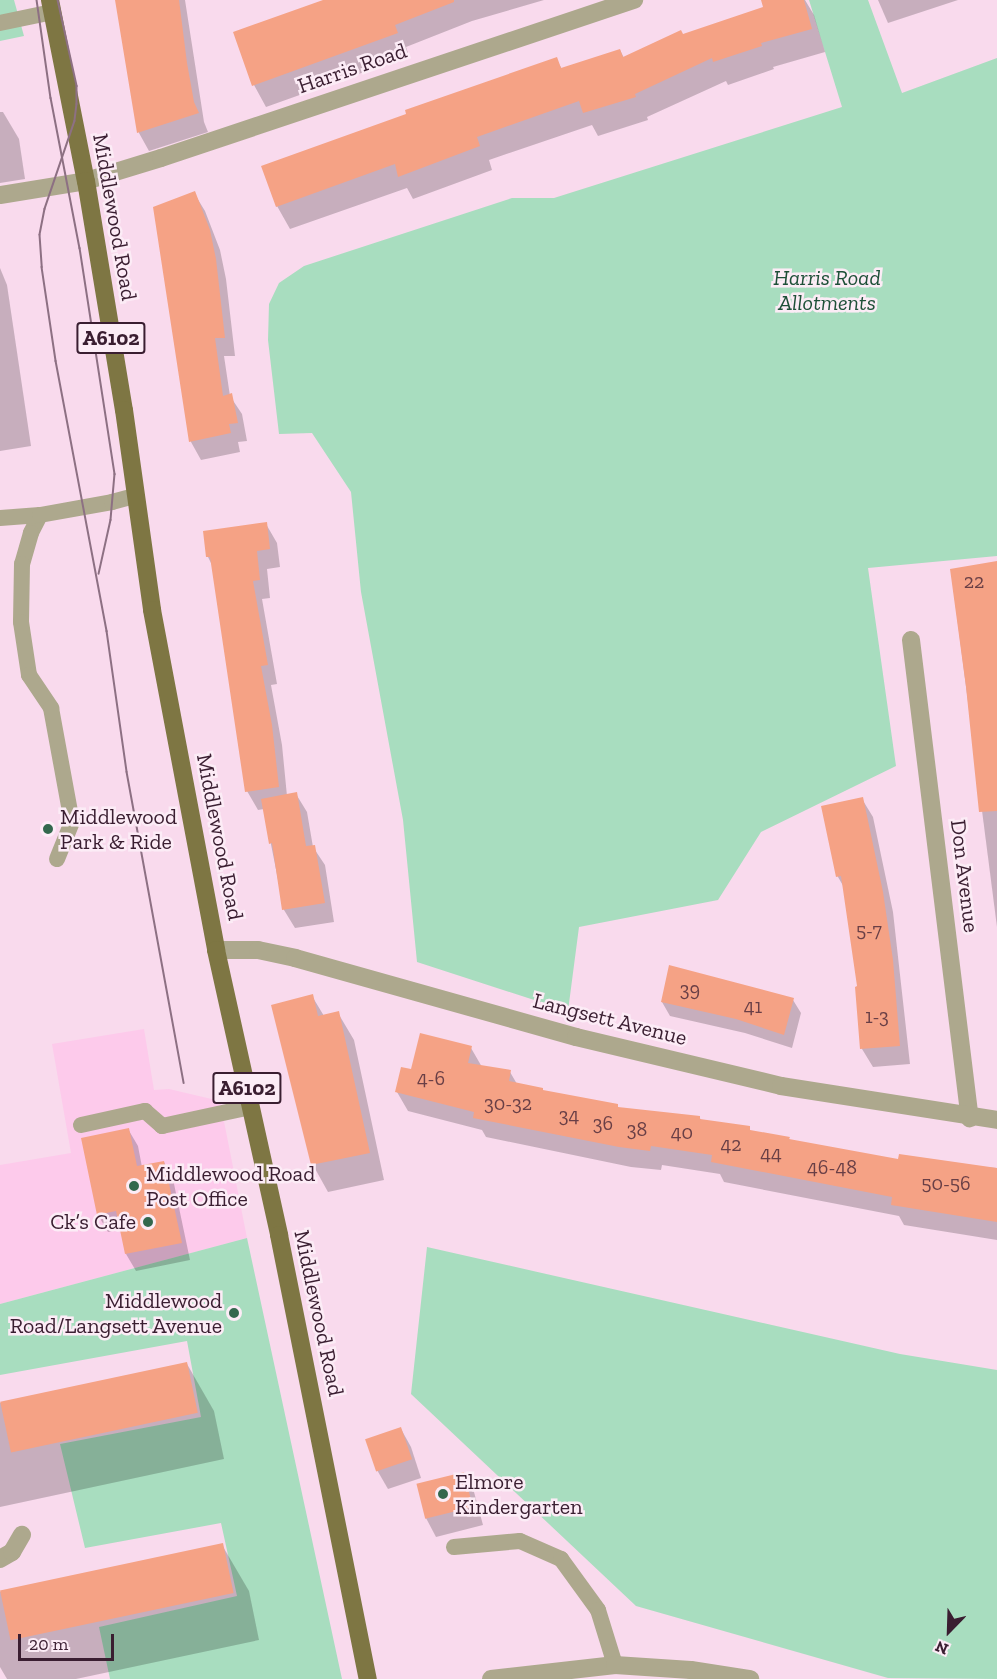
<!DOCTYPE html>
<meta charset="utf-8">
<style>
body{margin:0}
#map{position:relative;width:997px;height:1679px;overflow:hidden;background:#f9daed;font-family:"Zilla Slab",serif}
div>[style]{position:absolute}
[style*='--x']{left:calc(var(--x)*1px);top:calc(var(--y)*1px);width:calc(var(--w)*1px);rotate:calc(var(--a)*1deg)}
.built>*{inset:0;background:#fdcaeb}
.green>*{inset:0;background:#a8ddbf}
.shadow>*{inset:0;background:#0003}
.building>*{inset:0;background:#f5a285;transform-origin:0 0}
.service>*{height:16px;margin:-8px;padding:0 8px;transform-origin:8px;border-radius:8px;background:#ada88d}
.minor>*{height:18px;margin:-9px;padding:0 9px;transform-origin:9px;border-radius:9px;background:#ada88d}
.primary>*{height:18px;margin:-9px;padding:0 9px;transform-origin:9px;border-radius:9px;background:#7e7643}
.tram>*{height:1.5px;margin:-0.75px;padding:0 0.75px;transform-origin:0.75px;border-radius:0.75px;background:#8d7083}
.dots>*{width:16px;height:16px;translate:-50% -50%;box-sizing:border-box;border:3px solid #fcecf6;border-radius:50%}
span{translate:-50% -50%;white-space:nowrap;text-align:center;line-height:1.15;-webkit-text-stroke:5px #fcecf6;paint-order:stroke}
.number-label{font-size:20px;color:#693f46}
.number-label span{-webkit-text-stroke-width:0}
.shield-label span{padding:2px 4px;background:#fcecf6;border:2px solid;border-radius:4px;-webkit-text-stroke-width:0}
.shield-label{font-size:21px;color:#3a1e31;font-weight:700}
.street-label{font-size:22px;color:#3a1e31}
.park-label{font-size:22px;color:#1e5038;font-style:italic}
.poi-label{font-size:22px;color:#3a1e31}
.left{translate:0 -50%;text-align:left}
.right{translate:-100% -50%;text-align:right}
.north{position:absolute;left:919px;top:1601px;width:60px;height:60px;-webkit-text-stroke:4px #fcecf6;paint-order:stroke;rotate:203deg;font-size:16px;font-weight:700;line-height:24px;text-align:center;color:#3a1e31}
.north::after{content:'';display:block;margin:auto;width:21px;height:27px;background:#3a1e31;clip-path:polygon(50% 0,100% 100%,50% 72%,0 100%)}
.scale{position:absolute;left:18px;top:1634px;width:96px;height:27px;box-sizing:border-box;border:3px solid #3a1e31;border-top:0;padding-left:8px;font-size:18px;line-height:21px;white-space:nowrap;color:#3a1e31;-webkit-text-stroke:4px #fcecf6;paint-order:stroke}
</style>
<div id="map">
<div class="built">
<i style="clip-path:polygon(144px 1029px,154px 1090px,169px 1089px,220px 1101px,247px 1238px,0 1304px,0 1165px,71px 1153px,52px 1044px)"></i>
</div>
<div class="green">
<i style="clip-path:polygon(0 0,14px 0,24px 36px,0 41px)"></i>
<i style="clip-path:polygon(809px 0,868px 0,902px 93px,997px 58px,997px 556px,868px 568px,896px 766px,761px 832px,718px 900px,579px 927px,568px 1011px,417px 962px,403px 820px,361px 592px,351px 492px,312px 433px,279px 434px,268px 340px,269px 304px,279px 283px,304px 266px,512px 198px,554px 198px,842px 107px)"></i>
<i style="clip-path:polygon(247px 1238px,342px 1679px,110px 1679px,99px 1627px,237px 1596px,221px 1523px,85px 1548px,60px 1444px,201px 1417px,187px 1341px,0 1375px,0 1304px)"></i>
<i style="clip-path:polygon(427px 1247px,900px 1354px,997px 1370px,997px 1679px,888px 1678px,636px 1606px,411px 1394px)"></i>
</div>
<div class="shadow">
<i style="clip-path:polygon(117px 0,185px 0,204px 122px,208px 132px,149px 151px,139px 133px)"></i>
<i style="clip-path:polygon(327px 0,544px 0,472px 21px,406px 47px,409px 56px,266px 107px,254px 85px)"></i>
<i style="clip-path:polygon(772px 0,805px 0,814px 15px,825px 52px,773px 67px,774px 69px,728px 85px,726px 81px,647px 117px,648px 120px,598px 136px,592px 125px,489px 160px,492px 170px,413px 199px,407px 188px,290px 229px,277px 206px,556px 59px,562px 69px,620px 50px,624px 58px,765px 8px)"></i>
<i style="clip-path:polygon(878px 0,958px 0,888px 23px)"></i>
<i style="clip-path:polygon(0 112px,3px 112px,19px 139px,25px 179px,0 183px)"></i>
<i style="clip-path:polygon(194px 193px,205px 211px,220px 250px,226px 279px,235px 356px,224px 356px,230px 396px,242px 414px,247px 441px,238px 442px,240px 452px,201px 460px,191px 442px,155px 208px)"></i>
<i style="clip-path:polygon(0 268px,7px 285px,31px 446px,0 451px)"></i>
<i style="clip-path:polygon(266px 524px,277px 543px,280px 567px,267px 569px,270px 598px,262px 599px,277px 684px,271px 685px,282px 745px,287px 796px,296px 794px,307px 812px,313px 847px,325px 865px,334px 922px,295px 928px,284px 910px,264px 809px,258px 810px,247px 791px,212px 565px,208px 557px)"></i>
<i style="clip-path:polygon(997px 563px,997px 927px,951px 570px)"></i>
<i style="clip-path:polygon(862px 799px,873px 817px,893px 912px,910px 1064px,873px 1067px,862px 1049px,859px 988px,845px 889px,838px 877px,823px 807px)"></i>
<i style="clip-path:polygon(312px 996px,324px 1016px,338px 1013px,354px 1040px,384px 1180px,328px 1192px,313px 1165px)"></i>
<i style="clip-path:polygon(793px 1000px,801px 1013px,792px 1048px,745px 1033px,670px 1016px,662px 1002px)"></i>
<i style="clip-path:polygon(471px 1048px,482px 1067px,510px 1072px,517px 1084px,544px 1092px,617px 1106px,619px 1108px,699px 1117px,702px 1121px,749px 1128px,751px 1132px,789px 1138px,790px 1141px,899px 1161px,997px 1168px,997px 1240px,904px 1225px,899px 1216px,724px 1182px,720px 1174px,662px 1165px,661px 1170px,631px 1167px,486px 1137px,482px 1130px,408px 1111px,397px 1092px,412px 1071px)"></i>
<i style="clip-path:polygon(128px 1129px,138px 1146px,142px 1167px,164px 1162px,173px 1179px,190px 1260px,136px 1271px,126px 1254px,121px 1229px,108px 1232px,98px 1215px,83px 1139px)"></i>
<i style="clip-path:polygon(187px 1364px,214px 1411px,224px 1459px,0 1507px,0 1403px)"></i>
<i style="clip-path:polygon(401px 1429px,411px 1447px,421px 1478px,388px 1489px,377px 1470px)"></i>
<i style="clip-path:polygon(464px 1474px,474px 1492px,483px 1525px,436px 1537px,426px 1518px)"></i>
<i style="clip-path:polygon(222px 1545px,249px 1591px,259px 1640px,76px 1679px,7px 1679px,0 1667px,0 1592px)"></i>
</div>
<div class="building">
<i style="clip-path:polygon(115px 0,179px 0,187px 63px,194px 102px,199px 113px,137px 133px)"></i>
<i style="clip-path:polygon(323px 0,454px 0,454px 2px,395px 25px,398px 33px,252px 86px,233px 32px)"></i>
<i style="clip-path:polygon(761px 0,804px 0,812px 29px,761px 43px,762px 46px,713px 62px,712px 58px,635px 94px,636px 97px,583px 113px,579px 101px,477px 137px,480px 146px,398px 177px,395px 164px,276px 207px,261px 166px,406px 114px,405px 110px,557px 57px,561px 68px,620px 49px,623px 57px,681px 30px,683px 34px,763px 7px)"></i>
<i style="clip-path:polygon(195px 191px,210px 230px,216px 259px,225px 338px,215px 338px,223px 396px,232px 393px,238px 423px,229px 424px,231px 433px,189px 442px,153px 207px)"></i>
<i style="clip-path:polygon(267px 522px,270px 549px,257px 551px,260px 580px,253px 581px,268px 665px,261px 666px,272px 725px,279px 787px,245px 792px,210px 557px,206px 557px,203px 531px)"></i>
<i style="clip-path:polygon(997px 561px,997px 811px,979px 812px,966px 687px,950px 569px)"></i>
<i style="clip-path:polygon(297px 792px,306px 846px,315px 845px,325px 903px,282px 910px,272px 843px,269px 844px,261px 799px)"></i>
<i style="clip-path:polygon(863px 797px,883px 892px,893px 960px,900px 1046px,860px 1049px,855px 987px,857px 986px,841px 876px,836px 877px,821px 806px)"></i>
<i style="clip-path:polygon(669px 965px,794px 998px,784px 1035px,736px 1019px,661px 1002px)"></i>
<i style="clip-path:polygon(313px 994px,318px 1016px,339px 1011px,370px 1153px,311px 1165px,271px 1005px)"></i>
<i style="clip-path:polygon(420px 1033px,472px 1046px,468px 1063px,511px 1070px,509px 1081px,543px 1088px,543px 1090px,618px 1104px,618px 1107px,700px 1116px,700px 1119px,750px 1126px,750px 1130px,790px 1137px,789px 1139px,898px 1159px,899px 1154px,997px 1168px,997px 1222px,891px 1205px,892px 1197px,711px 1162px,712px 1155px,651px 1146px,650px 1151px,619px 1147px,473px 1118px,474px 1112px,395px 1092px,401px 1067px,411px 1069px)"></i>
<i style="clip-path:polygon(129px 1128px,137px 1166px,164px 1161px,182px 1243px,125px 1254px,116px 1211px,97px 1215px,81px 1138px)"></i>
<i style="left:187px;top:1362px;width:52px;height:191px;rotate:78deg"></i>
<i style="left:401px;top:1427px;width:34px;height:38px;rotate:71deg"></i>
<i style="left:464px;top:1472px;width:36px;height:49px;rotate:76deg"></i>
<i style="left:223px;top:1543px;width:51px;height:228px;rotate:78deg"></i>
</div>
<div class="service">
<i style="--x:0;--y:23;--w:53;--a:-11.9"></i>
<i style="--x:40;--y:515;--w:20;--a:117"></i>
<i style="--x:31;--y:533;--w:32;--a:106"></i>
<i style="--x:22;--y:564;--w:58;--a:91"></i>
<i style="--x:21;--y:622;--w:54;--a:81.4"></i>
<i style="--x:29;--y:675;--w:40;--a:56"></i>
<i style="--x:51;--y:708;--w:116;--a:79.6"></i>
<i style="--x:72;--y:822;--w:40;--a:112"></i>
<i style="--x:0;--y:518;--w:40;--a:-4.3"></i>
<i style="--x:40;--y:515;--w:73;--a:-10.2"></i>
<i style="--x:112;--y:502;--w:24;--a:-15"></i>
<i style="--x:81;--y:1125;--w:66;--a:-12.3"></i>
<i style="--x:145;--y:1111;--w:23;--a:41"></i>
<i style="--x:162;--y:1126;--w:91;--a:-12.1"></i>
<i style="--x:454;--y:1547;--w:66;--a:-5.2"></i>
<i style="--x:520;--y:1541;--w:45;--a:23.7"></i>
<i style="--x:561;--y:1559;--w:63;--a:54"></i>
<i style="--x:598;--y:1610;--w:58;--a:72.8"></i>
</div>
<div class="minor">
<i style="--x:0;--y:195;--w:87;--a:-9.2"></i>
<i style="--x:86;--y:181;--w:78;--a:-17"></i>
<i style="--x:161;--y:158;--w:499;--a:-18.5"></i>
<i style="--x:911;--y:640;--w:482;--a:83"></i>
<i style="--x:216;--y:950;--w:42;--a:0"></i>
<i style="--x:258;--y:950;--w:38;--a:12"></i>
<i style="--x:295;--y:958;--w:292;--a:15.7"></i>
<i style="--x:576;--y:1037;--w:211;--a:13.4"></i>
<i style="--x:781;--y:1086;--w:219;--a:8.9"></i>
<i style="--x:0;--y:1559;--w:14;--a:-30"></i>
<i style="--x:12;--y:1552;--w:20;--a:-60"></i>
<i style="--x:491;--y:1679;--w:125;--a:-6.4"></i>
<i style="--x:615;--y:1665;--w:76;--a:3.8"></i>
<i style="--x:691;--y:1670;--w:60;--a:8.7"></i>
</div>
<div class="primary">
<i style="--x:50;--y:0;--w:185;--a:78.8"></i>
<i style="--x:86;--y:181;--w:232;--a:80.6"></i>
<i style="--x:124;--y:410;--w:202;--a:82"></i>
<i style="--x:152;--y:610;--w:346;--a:79.3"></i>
<i style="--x:216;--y:950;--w:292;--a:77.5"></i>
<i style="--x:279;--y:1235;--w:453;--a:78.7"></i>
</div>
<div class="tram">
<i style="--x:37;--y:0;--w:99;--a:81.9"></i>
<i style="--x:51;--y:98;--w:153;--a:79.1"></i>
<i style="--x:80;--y:248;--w:229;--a:81.2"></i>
<i style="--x:115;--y:474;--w:46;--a:95"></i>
<i style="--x:111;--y:520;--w:55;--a:102.5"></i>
<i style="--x:58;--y:0;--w:88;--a:77.5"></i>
<i style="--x:77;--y:86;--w:18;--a:90"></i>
<i style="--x:77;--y:104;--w:17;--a:97"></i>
<i style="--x:75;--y:121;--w:93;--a:108.8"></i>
<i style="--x:45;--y:209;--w:26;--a:101"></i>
<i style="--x:40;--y:235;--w:32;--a:86"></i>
<i style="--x:42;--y:267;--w:95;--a:81.5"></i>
<i style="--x:56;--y:361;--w:275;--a:79.3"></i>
<i style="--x:107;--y:631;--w:142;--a:81.9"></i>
<i style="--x:127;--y:772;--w:316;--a:79.6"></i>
</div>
<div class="dots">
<i style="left:48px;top:829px;background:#33684d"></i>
<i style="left:134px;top:1186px;background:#33684d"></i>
<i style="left:148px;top:1222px;background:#33684d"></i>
<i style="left:234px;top:1313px;background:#33684d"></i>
<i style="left:443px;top:1494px;background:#33684d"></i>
</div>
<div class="number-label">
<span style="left:974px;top:581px">22</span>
<span style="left:869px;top:930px">5-7</span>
<span style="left:690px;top:989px">39</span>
<span style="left:753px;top:1006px">41</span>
<span style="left:877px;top:1016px">1-3</span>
<span style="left:431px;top:1078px">4-6</span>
<span style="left:508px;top:1103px">30-32</span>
<span style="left:569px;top:1115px">34</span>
<span style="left:603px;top:1123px">36</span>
<span style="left:637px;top:1129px">38</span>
<span style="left:682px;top:1132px">40</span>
<span style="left:731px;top:1144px">42</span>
<span style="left:771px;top:1153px">44</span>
<span style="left:832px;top:1167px">46-48</span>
<span style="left:946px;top:1183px">50-56</span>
</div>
<div class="shield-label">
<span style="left:111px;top:338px">A6102</span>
<span style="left:247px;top:1088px">A6102</span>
</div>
<div class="street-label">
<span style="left:352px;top:68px;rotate:-19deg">Harris Road</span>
<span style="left:115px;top:217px;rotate:80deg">Middlewood Road</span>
<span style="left:220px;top:837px;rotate:79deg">Middlewood Road</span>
<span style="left:965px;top:876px;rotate:83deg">Don Avenue</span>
<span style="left:610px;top:1019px;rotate:14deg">Langsett Avenue</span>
<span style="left:319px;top:1313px;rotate:78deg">Middlewood Road</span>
</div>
<div class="park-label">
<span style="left:827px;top:290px">Harris Road<br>Allotments</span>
</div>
<div class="poi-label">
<span class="left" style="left:60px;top:829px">Middlewood<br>Park &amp; Ride</span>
<span class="left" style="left:146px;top:1186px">Middlewood Road<br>Post Office</span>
<span class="right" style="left:136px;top:1222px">Ck’s Cafe</span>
<span class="right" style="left:222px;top:1313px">Middlewood<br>Road/Langsett Avenue</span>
<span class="left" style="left:455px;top:1494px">Elmore<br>Kindergarten</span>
</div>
<div class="north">N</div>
<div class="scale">20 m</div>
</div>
